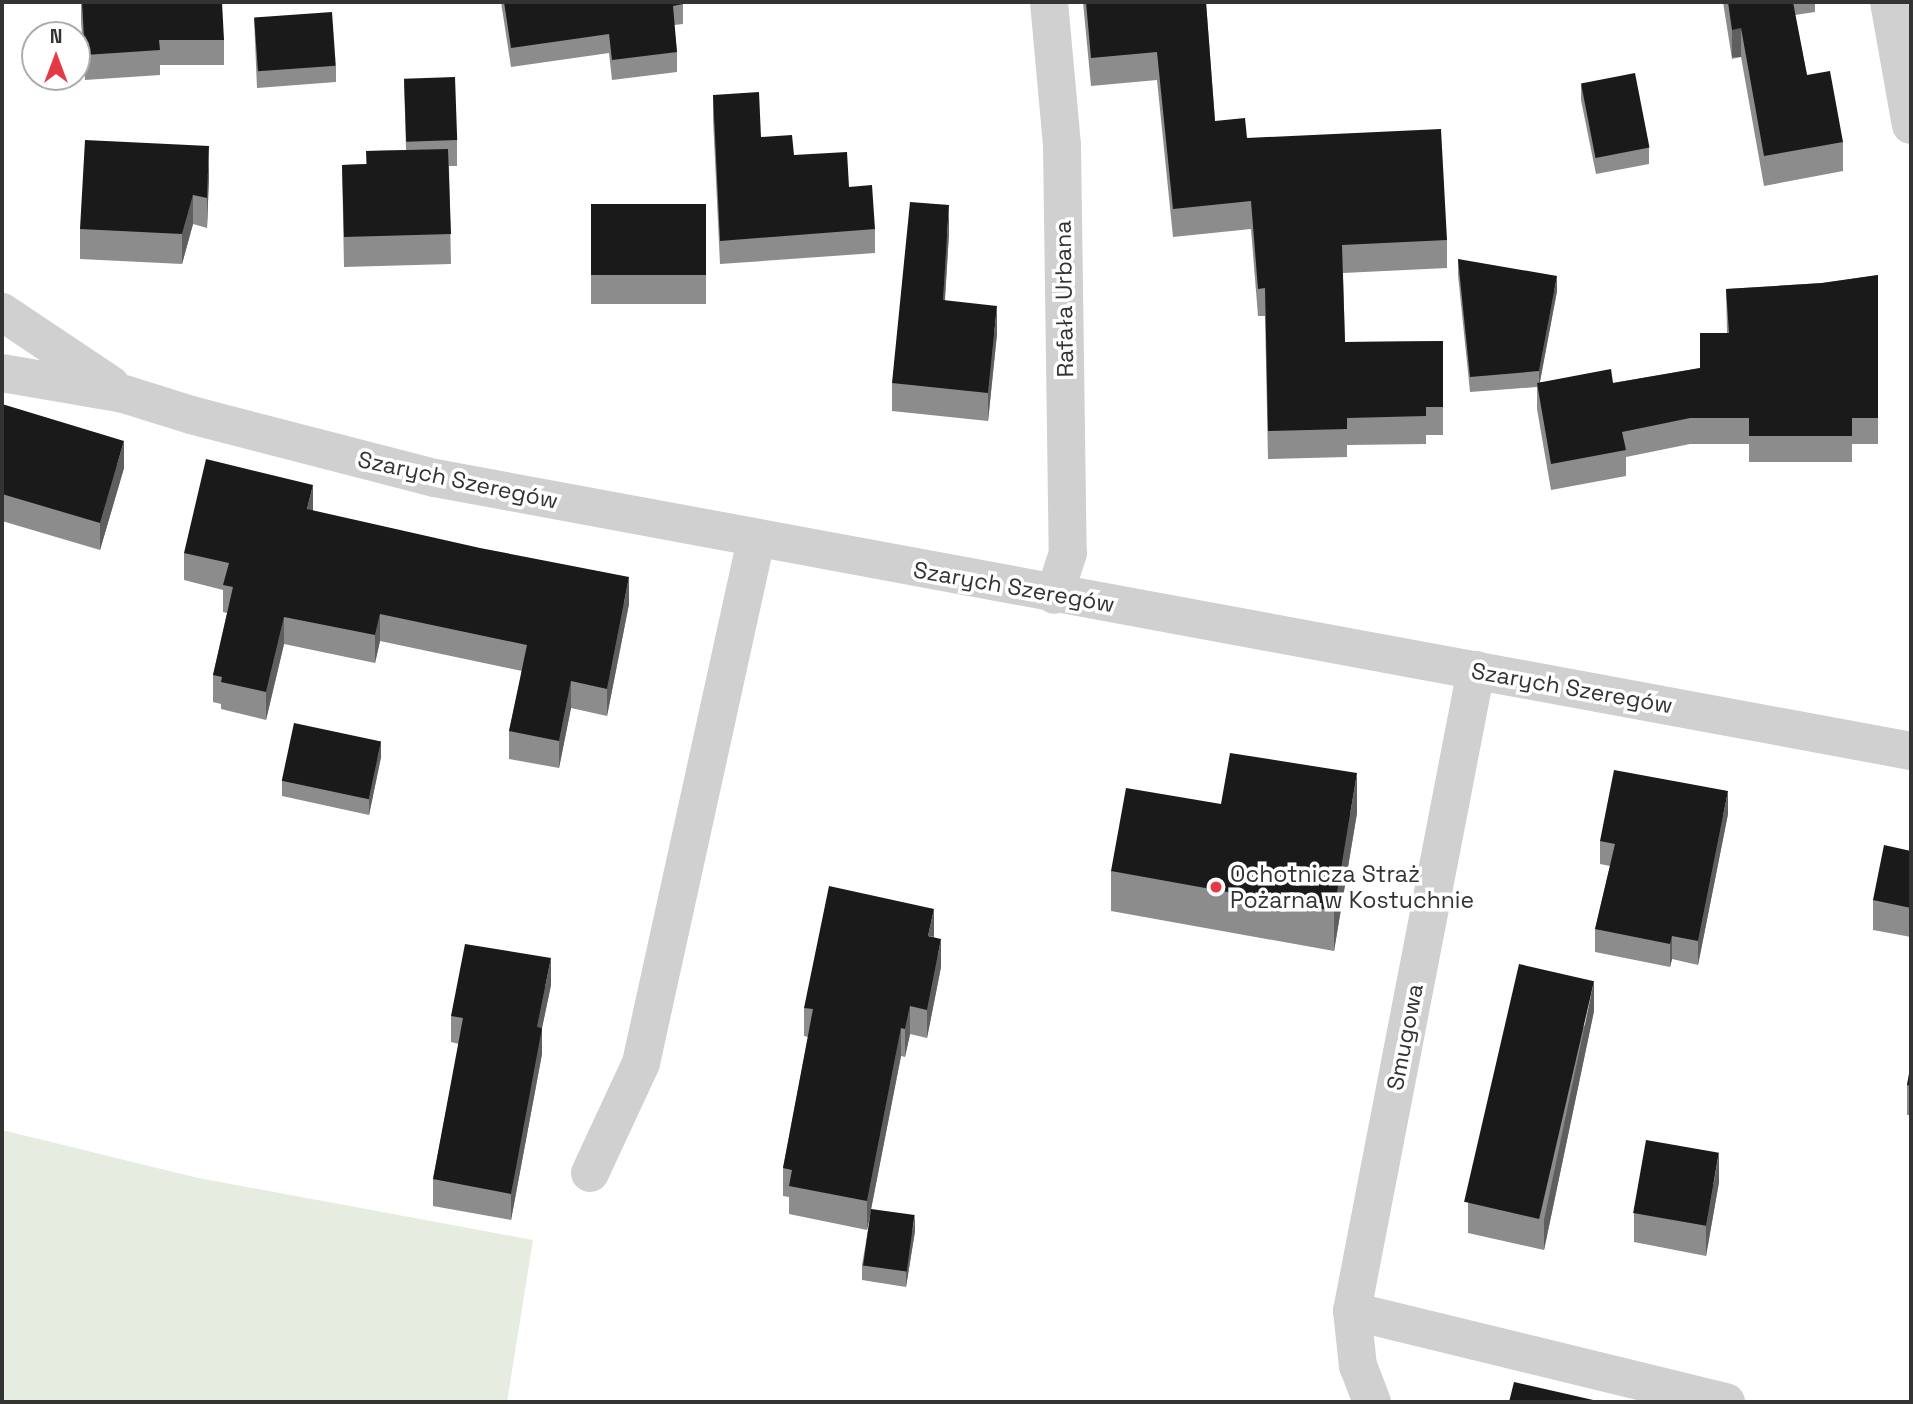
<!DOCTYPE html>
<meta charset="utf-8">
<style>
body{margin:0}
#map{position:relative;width:1913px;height:1404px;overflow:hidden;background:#fff;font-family:"Space Grotesk",sans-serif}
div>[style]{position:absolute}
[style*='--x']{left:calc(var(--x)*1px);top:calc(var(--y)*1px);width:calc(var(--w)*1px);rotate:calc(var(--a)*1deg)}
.green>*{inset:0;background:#e6ecdf}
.minor>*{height:38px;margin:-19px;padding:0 19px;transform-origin:19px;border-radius:19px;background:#d0d0d0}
.tertiary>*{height:38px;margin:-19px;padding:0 19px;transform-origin:19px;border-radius:19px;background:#d0d0d0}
.wall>*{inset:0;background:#8c8c8c;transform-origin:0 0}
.shaded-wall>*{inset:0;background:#5f5f5f;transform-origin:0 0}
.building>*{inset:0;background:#1a1a1a;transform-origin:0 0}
.dots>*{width:19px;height:19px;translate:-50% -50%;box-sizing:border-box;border:4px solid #fff;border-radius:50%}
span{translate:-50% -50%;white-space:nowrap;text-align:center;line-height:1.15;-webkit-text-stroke:7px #fff;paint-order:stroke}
.street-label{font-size:23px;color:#333}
.poi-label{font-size:23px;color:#333}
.left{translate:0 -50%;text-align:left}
.frame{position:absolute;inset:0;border:4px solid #333;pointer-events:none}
.north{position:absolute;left:21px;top:21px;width:70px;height:70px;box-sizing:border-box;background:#fff;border:2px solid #adadad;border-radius:50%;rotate:0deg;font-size:19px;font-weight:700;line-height:28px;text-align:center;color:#333}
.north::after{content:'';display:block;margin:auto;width:24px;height:32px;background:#e63946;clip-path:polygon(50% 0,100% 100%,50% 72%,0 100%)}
</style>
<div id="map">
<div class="green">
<i style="clip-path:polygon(2px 1130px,198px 1178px,533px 1240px,507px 1402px,2px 1402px)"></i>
</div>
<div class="minor">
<i style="--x:1049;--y:2;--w:144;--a:84.8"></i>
<i style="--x:1062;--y:145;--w:408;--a:89.2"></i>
<i style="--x:1068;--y:553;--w:44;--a:108.4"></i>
<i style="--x:1889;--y:2;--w:125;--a:79.9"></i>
<i style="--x:590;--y:1173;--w:121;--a:-65.1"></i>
<i style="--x:641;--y:1063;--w:535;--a:-77.6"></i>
<i style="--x:1352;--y:1311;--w:385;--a:13.7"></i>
<i style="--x:1372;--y:1402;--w:39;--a:-111"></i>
<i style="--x:1358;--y:1366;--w:55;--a:-96.2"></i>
<i style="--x:1352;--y:1311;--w:653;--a:-79.05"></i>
</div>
<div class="tertiary">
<i style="--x:2;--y:312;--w:131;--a:33.8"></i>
<i style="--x:2;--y:373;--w:124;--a:9.8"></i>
<i style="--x:124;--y:394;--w:70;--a:17.4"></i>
<i style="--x:191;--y:415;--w:252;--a:14.5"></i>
<i style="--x:435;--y:478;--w:1501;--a:10.48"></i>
</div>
<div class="wall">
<i style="clip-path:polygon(81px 2px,224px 40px,224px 65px,160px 65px,160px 75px,85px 80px,81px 21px)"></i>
<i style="clip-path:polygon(501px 2px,683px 2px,683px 24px,674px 25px,677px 52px,677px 72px,612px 80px,609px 53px,511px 67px)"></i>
<i style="clip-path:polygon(1083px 2px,1206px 2px,1215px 121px,1447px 240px,1447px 268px,1343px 273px,1345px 342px,1443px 341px,1443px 435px,1426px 435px,1426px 444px,1347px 445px,1347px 457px,1268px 459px,1265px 316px,1258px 316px,1251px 229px,1173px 237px,1157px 80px,1091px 86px)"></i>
<i style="clip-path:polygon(1723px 2px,1815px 2px,1815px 12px,1795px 15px,1807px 75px,1843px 142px,1843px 171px,1764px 186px,1741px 57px,1732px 59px)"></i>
<i style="clip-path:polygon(254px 18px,336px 66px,336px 82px,257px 88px)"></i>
<i style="clip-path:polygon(404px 81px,457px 140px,457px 166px,449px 166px,451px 264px,344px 267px,342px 165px,366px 164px,366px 151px,406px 150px)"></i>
<i style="clip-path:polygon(1581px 85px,1649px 148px,1649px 164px,1596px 174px,1581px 100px)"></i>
<i style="clip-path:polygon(713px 95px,761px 137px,849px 187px,875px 229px,875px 253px,720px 264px,713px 119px)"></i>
<i style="clip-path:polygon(209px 176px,207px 228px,193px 224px,182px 264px,80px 259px,80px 229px)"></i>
<i style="left:591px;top:204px;width:115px;height:100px"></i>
<i style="clip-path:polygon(949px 233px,945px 300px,997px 334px,988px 421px,892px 411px,892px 383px)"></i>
<i style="clip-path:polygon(1458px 259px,1557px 291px,1540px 382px,1613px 383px,1700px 368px,1727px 333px,1726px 289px,1822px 283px,1878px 275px,1878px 444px,1852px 444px,1852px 462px,1749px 462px,1749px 444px,1690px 444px,1626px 457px,1626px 476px,1551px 490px,1537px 409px,1537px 387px,1470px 392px,1458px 275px)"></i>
<i style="clip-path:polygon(2px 404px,124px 468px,100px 550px,2px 521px)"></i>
<i style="clip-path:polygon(313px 511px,629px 604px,607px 716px,571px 708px,559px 768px,509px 759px,509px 731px,522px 671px,380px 641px,375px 663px,284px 644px,266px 720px,221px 709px,221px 704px,213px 702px,213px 675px,227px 613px,223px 612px,223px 590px,184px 580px,184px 553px)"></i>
<i style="clip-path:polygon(381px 757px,369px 815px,282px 796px,282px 781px)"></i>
<i style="clip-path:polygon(1221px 804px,1357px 813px,1334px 951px,1111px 911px,1111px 871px)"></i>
<i style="clip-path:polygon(1728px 814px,1698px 965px,1672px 959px,1670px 967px,1595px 952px,1595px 929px,1610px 866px,1600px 864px,1600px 841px)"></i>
<i style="clip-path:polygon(1911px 851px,1911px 937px,1873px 930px,1873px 900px)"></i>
<i style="clip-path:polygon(934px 937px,941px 967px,927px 1038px,910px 1034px,905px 1057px,901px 1056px,871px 1209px,915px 1231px,906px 1287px,862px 1280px,862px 1265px,871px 1212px,867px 1230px,789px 1214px,789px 1197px,783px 1196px,783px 1168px,808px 1037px,804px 1036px,804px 1008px)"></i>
<i style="clip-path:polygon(551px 985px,542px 1028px,542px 1054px,511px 1220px,433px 1206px,433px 1179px,459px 1044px,451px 1042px,451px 1016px)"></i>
<i style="clip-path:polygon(1594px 1011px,1544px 1250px,1468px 1233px,1468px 1203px)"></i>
<i style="clip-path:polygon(1911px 1063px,1911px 1115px,1907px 1115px,1907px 1085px)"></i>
<i style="clip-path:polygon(1719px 1182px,1706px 1256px,1634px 1242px,1634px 1213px)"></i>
</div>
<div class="shaded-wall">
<i style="left:1741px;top:28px;width:29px;height:9px;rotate:90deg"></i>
<i style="clip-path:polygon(209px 146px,209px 176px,207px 228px,207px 198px)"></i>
<i style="clip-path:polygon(193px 195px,193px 224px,182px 264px,182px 234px)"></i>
<i style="clip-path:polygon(949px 205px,949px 233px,943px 328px,943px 300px)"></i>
<i style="clip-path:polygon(1557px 276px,1557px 291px,1539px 386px,1539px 371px)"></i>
<i style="clip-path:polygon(997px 306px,997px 334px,988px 421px,988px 393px)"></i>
<i style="clip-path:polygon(124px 441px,124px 468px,100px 550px,100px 523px)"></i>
<i style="clip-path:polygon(313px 485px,313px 512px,307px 509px)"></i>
<i style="clip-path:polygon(629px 577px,629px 604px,607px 716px,607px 689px)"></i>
<i style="clip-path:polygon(380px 614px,380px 641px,375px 663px,375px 635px)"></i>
<i style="clip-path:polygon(284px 617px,284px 644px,266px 720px,266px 692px)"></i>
<i style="clip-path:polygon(571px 681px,571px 708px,559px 768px,559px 741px)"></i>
<i style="clip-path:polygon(381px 741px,381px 757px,369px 815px,369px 799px)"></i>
<i style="clip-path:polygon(1357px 773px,1357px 813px,1334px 951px,1334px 911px)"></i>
<i style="clip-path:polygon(1728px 791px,1728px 814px,1698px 965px,1698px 941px)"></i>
<i style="clip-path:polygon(934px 909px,934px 937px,928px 936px)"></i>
<i style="clip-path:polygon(1672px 936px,1672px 959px,1670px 967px,1670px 944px)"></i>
<i style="clip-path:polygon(941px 939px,941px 967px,927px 1038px,927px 1010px)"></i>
<i style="clip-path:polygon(551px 958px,551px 985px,542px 1028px,542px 1054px,511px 1220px,511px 1194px,537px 1027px)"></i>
<i style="clip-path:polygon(1594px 981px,1594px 1011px,1544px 1250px,1544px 1220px)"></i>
<i style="clip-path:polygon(910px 1006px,910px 1034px,905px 1057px,905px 1029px)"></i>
<i style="clip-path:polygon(901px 1028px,901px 1056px,867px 1230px,867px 1201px)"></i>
<i style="clip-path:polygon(1719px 1153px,1719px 1182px,1706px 1256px,1706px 1226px)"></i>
<i style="clip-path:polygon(915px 1215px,915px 1231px,906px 1287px,906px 1272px)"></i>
</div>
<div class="building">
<i style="clip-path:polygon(82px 2px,222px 2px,224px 40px,159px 40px,160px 50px,85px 55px)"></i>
<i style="clip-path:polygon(504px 2px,683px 2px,683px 4px,673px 6px,677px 52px,612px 60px,609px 34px,511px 48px)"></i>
<i style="clip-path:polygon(1086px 2px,1206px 2px,1215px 121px,1245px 118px,1247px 138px,1441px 129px,1447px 240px,1342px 245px,1345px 342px,1443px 341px,1443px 407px,1426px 407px,1426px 416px,1347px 418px,1347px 429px,1268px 431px,1265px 288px,1258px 289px,1251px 201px,1173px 209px,1157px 52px,1091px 58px)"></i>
<i style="clip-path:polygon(1728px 2px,1793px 2px,1807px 75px,1830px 71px,1843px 142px,1764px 156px,1741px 28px,1732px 30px)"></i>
<i style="left:332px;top:12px;width:54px;height:78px;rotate:86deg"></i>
<i style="left:1635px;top:73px;width:76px;height:55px;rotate:79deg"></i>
<i style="left:455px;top:77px;width:63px;height:51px;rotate:88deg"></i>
<i style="clip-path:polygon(759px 92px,761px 137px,792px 135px,794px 155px,847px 152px,849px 187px,872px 185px,875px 229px,720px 241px,713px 95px)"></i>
<i style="clip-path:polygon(85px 140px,209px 146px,207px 198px,193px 195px,182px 234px,80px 229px)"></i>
<i style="clip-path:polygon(448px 149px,451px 234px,344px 237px,342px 165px,367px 164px,366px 151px)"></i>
<i style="clip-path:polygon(910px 202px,949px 205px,943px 300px,997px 306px,988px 393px,892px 383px)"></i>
<i style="left:591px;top:204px;width:115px;height:71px"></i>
<i style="clip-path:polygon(1458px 259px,1557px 276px,1539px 371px,1470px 377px)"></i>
<i style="clip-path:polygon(1878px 275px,1878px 418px,1852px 418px,1852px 436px,1749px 436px,1749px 418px,1690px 418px,1622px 432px,1626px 450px,1551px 464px,1537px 383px,1611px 369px,1613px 383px,1700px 368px,1700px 333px,1729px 333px,1726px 289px,1822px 283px)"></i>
<i style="clip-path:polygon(2px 404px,124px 441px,100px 523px,2px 494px)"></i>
<i style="clip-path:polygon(206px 459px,313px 485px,307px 509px,480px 548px,629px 577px,607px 689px,571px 681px,559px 741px,509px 731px,527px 645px,380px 614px,375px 635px,284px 617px,266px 692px,221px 682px,222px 677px,213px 675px,233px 587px,223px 585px,229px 563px,184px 553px)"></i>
<i style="left:294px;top:723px;width:89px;height:59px;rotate:12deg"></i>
<i style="clip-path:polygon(1230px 753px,1357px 773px,1334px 911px,1111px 871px,1126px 788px,1221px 804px)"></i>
<i style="clip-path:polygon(1614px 770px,1728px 791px,1698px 941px,1672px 936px,1670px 944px,1595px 929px,1615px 844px,1600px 841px)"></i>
<i style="clip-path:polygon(1884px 845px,1911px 851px,1911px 908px,1873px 900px)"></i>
<i style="clip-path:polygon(829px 886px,934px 909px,928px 936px,941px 939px,927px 1010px,910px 1006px,905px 1029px,901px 1028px,867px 1201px,789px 1186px,792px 1170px,783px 1168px,813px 1009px,804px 1008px)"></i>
<i style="clip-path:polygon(465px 944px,551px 958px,537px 1027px,542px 1028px,511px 1194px,433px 1179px,463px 1018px,451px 1016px)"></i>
<i style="left:1519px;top:964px;width:77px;height:244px;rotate:13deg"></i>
<i style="clip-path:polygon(1911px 1063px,1911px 1086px,1907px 1085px)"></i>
<i style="left:1646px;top:1140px;width:74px;height:74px;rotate:10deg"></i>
<i style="left:871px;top:1209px;width:44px;height:57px;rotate:8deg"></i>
<i style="clip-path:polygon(1514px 1382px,1602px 1402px,1509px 1402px)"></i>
</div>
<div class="dots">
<i style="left:1216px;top:887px;background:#e63946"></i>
</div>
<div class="street-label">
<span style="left:1064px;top:299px;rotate:-91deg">Rafała Urbana</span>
<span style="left:458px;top:480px;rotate:12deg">Szarych Szeregów</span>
<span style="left:1014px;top:587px;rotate:10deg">Szarych Szeregów</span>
<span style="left:1572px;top:688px;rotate:10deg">Szarych Szeregów</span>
<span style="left:1405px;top:1037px;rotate:-79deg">Smugowa</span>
</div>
<div class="poi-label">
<span class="left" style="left:1230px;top:887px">Ochotnicza Straż<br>Pożarna w Kostuchnie</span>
</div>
<div class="frame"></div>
<div class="north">N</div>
</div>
